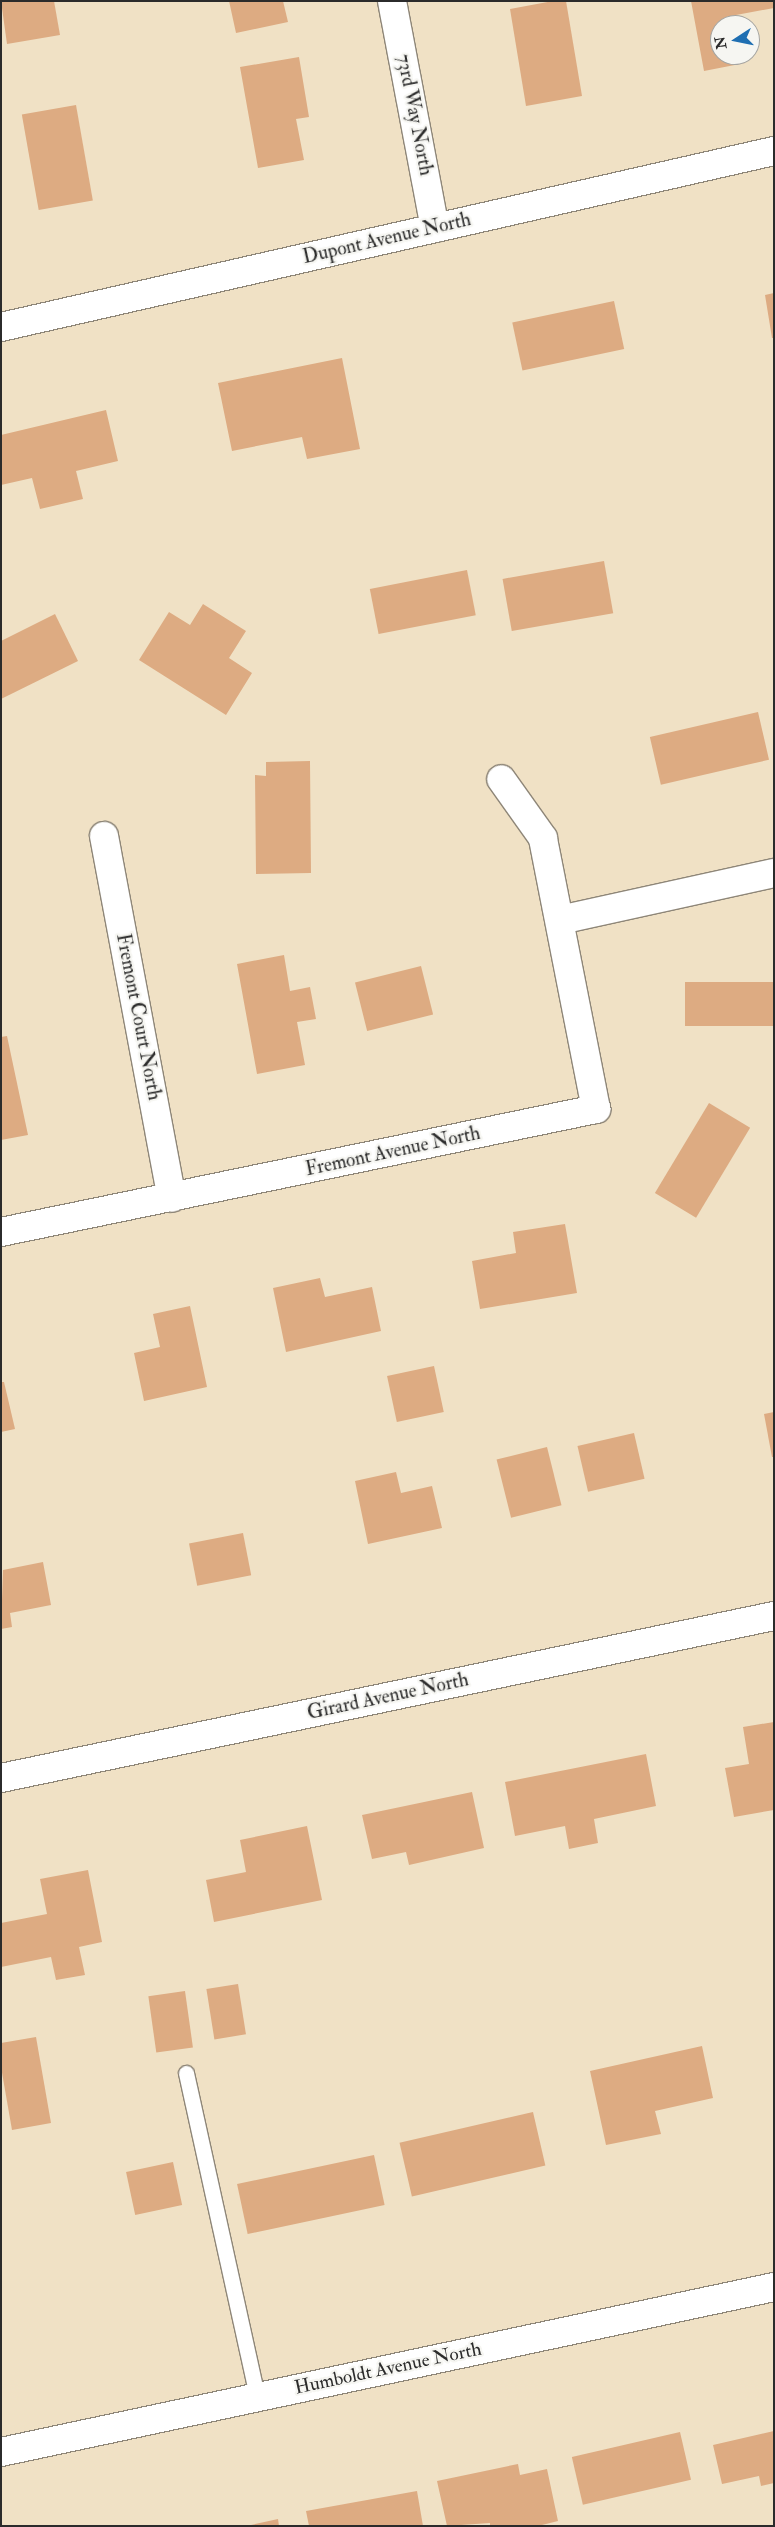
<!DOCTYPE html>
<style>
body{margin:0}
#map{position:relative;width:775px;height:2527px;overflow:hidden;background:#f0e1c5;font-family:"IM FELL Double Pica",serif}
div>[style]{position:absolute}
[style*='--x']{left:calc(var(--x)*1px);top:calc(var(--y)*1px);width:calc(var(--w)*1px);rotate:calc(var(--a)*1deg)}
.building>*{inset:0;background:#ddab82;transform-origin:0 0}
.roads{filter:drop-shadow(1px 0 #8e8678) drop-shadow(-1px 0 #8e8678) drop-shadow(0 1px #8e8678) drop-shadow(0 -1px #8e8678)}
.lane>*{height:15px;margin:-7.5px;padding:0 7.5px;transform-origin:7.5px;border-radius:7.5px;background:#fff}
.street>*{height:28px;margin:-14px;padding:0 14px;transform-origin:14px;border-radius:14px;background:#fff}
.secondary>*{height:28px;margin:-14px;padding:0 14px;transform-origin:14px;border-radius:14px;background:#fff}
span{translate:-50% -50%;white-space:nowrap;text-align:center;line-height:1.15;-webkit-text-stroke:4.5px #f6f6f2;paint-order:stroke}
.street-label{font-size:19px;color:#2b2b2b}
.frame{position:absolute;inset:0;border:2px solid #2b2b2b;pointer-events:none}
.north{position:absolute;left:710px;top:15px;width:50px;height:50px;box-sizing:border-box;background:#f6f6f2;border:1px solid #a5a5a2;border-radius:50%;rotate:259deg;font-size:14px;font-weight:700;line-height:20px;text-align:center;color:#2b2b2b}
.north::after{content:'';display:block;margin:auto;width:18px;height:22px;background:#1f6fb2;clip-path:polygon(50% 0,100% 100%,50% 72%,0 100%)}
</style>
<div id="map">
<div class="building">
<i style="clip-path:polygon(1px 1px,54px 1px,60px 35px,7px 44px)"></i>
<i style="clip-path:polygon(229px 1px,283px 1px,288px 22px,236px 33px)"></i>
<i style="clip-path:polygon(553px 1px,566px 1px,582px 96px,526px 106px,510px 9px)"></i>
<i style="clip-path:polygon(691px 1px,774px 1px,774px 8px,736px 15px,738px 25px,720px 25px,720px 55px,744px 55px,745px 63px,704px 71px)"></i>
<i style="clip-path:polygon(299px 57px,309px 117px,296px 119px,304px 160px,258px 168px,240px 67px)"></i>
<i style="left:76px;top:105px;width:97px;height:55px;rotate:80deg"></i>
<i style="clip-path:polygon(774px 293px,774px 338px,772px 338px,765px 295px)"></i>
<i style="left:614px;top:301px;width:49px;height:104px;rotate:78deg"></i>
<i style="clip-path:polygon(342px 358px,360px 449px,307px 459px,302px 437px,232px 451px,218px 383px)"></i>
<i style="clip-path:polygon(106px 410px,118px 461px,76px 471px,83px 499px,40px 509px,32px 478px,1px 485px,1px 435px)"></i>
<i style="left:604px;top:561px;width:53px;height:103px;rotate:80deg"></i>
<i style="left:467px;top:570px;width:46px;height:99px;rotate:79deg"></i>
<i style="clip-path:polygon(203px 604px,246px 631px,229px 658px,252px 673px,226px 715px,139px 660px,169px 612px,190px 625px)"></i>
<i style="clip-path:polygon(55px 614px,78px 661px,1px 699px,1px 641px)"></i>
<i style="left:758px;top:712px;width:49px;height:111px;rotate:77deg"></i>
<i style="clip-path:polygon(310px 761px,311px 873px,256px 874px,255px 775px,266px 776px,266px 762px)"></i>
<i style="clip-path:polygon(284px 955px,290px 991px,310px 987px,316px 1019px,297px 1022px,305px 1065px,257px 1074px,237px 964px)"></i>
<i style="left:421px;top:966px;width:50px;height:68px;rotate:76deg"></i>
<i style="left:774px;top:982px;width:44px;height:89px;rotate:90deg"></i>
<i style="clip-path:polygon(7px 1036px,28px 1135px,1px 1140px,1px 1037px)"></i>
<i style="left:709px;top:1103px;width:48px;height:105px;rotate:31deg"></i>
<i style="clip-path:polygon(565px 1224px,577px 1293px,480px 1309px,472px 1261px,516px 1253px,513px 1232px)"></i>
<i style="clip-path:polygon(320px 1278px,325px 1297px,372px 1287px,381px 1331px,286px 1352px,273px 1288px)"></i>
<i style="clip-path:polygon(190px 1306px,207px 1387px,144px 1401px,134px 1353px,160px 1347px,153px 1314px)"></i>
<i style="left:434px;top:1366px;width:47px;height:48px;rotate:78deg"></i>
<i style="clip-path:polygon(1px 1382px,4px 1382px,15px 1429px,1px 1432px)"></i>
<i style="clip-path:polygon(774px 1412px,774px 1457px,772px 1457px,764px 1414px)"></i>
<i style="left:634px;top:1433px;width:47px;height:58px;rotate:77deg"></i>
<i style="left:547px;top:1447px;width:60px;height:52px;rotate:76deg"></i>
<i style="clip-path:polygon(396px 1472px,401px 1493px,432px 1486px,442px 1528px,368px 1544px,355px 1481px)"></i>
<i style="left:243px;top:1533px;width:43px;height:55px;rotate:79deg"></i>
<i style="clip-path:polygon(43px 1562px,51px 1605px,10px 1613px,12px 1627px,1px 1629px,3px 1570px)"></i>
<i style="clip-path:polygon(774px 1722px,774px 1810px,734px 1817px,725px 1768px,749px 1764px,743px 1727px)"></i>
<i style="clip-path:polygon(646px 1754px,656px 1806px,594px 1819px,598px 1843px,569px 1849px,565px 1826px,515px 1836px,505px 1782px)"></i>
<i style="clip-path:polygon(472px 1792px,484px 1848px,409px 1865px,406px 1852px,372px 1859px,362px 1815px)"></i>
<i style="clip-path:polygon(307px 1826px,322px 1900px,214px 1922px,206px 1880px,246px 1872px,240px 1840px)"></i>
<i style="clip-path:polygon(88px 1870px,102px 1942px,79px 1947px,85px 1975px,56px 1980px,51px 1957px,1px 1967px,1px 1923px,47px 1914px,40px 1879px)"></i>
<i style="left:238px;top:1984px;width:51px;height:32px;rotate:81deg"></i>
<i style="left:185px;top:1991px;width:57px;height:37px;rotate:82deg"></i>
<i style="clip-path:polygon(36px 2037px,51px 2123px,12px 2130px,1px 2067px,1px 2043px)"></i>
<i style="clip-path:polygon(702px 2046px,713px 2098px,655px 2111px,661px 2134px,606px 2145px,590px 2071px)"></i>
<i style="left:533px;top:2112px;width:55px;height:137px;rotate:77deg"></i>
<i style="left:374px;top:2155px;width:51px;height:140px;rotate:78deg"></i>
<i style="left:173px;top:2162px;width:44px;height:48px;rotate:78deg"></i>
<i style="clip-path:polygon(774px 2431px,774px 2483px,761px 2486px,759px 2476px,722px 2484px,713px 2445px)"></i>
<i style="left:680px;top:2432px;width:49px;height:111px;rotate:77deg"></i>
<i style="clip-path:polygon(518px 2464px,520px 2475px,547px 2469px,558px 2521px,538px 2526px,490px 2526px,490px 2523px,447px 2526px,437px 2481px)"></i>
<i style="clip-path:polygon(417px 2491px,423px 2526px,309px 2526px,306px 2511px)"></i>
<i style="clip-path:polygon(278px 2519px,279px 2526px,251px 2526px,251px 2525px)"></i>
</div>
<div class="roads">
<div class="lane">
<i style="--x:186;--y:2073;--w:332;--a:77.6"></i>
</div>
<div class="street">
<i style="--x:392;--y:1;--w:231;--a:79.3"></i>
<i style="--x:1;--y:327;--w:793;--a:-12.83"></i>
<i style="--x:104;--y:836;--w:368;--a:79.4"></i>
<i style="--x:560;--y:920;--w:219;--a:-12.4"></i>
<i style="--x:1;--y:1232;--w:608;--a:-11.68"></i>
<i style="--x:596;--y:1109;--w:276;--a:-101.1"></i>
<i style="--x:543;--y:838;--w:72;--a:-125.4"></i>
<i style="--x:1;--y:1778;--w:790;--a:-11.84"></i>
</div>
<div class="secondary">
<i style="--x:1;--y:2452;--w:790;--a:-12.05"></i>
</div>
</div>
<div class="street-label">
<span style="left:414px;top:115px;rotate:79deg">73rd Way North</span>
<span style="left:387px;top:239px;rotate:-13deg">Dupont Avenue North</span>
<span style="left:138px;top:1017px;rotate:79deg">Fremont Court North</span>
<span style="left:393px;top:1152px;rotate:-12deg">Fremont Avenue North</span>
<span style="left:388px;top:1697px;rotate:-12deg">Girard Avenue North</span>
<span style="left:388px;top:2369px;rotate:-12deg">Humboldt Avenue North</span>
</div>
<div class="frame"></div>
<div class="north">N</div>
</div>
